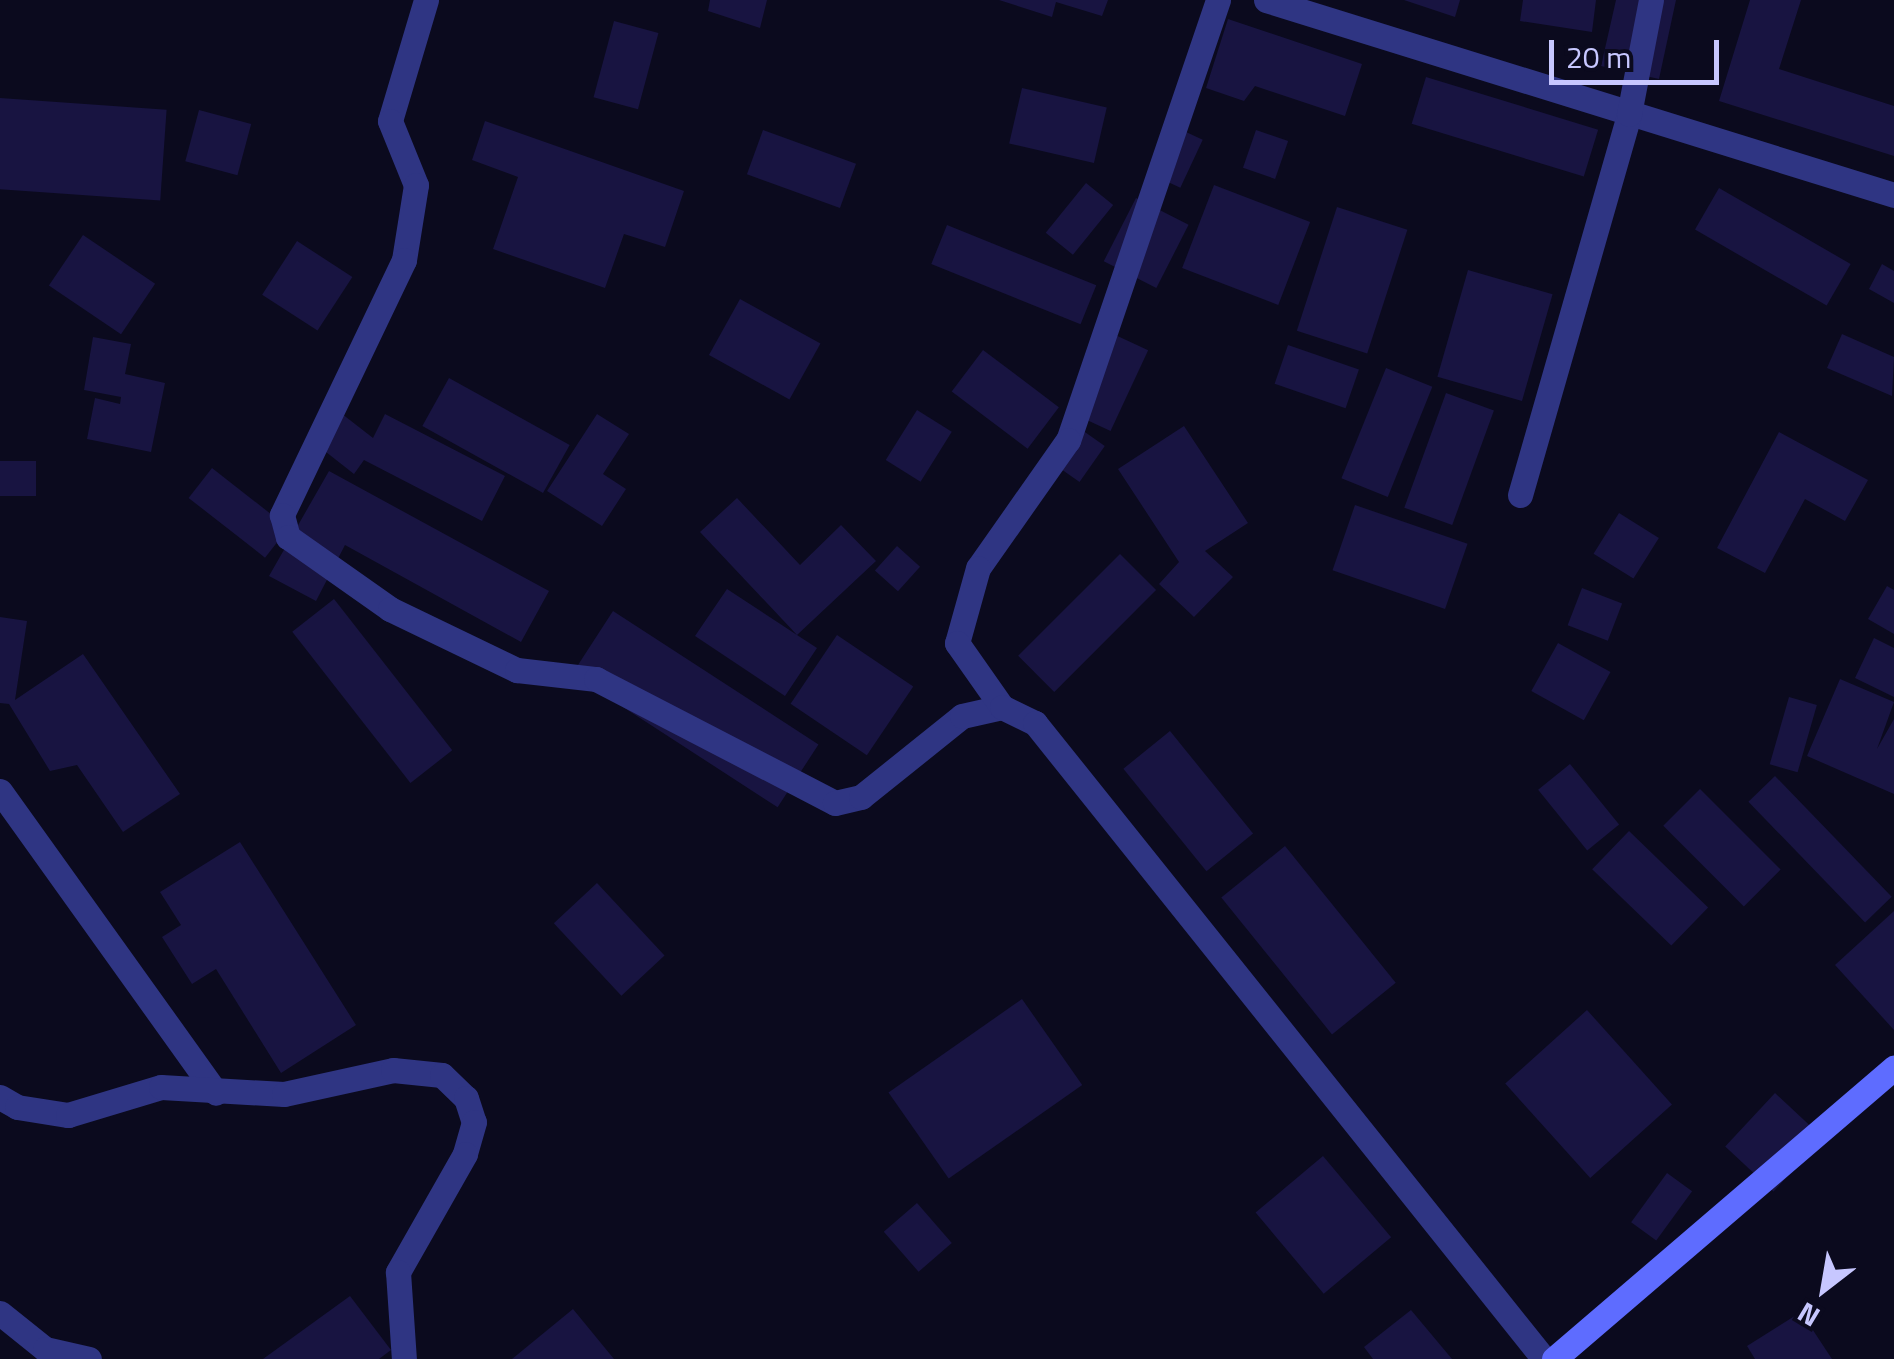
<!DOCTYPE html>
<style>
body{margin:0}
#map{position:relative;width:1894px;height:1359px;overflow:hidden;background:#0b0a1e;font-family:"Titillium Web",sans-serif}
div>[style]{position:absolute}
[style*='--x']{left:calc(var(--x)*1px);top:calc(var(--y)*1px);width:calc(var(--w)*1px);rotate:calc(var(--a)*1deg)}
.building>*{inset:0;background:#181441;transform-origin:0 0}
.street>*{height:25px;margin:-12.5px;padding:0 12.5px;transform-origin:12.5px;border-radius:12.5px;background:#2f3583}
.secondary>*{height:25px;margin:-12.5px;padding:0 12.5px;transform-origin:12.5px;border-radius:12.5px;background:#5e6cff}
span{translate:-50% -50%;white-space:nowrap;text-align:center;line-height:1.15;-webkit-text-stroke:8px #0b0a1e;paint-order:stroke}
.north{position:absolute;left:1774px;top:1239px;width:100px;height:100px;-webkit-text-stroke:8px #0b0a1e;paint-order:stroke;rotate:211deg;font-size:28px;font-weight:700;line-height:40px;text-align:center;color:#c7c7ff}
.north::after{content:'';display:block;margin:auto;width:35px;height:45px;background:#c7c7ff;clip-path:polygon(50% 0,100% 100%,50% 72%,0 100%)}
.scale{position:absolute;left:1549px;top:40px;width:170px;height:45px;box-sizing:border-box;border:5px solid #c7c7ff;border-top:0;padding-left:12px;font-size:30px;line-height:35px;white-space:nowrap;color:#c7c7ff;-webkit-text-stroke:8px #0b0a1e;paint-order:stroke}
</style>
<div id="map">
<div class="building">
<i style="clip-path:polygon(710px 0,767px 0,760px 28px,708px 11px)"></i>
<i style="clip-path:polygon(999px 0,1108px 0,1102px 16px,1056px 2px,1052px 17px)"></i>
<i style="clip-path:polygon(1404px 0,1460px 0,1455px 17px)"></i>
<i style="clip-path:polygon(1523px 0,1596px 0,1592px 32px,1520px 21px)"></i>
<i style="clip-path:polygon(1616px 0,1676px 0,1659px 79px,1601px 66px)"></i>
<i style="clip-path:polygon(1750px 0,1801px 0,1779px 69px,1894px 106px,1894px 156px,1719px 101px)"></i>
<i style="clip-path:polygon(1228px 19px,1362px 64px,1345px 116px,1255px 86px,1244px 101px,1206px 88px)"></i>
<i style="left:614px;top:21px;width:46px;height:79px;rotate:15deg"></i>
<i style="left:1426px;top:77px;width:180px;height:49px;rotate:17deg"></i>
<i style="left:1022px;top:88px;width:87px;height:57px;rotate:13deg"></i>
<i style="left:0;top:98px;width:167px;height:91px;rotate:4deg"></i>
<i style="left:199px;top:110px;width:54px;height:53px;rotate:15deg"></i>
<i style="clip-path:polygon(485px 121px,684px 191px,665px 247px,624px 234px,605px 288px,493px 249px,518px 177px,472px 160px)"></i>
<i style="left:1171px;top:125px;width:35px;height:53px;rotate:25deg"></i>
<i style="left:763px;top:130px;width:99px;height:47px;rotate:20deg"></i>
<i style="left:1256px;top:130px;width:34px;height:40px;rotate:19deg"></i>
<i style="left:1086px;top:183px;width:35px;height:64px;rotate:39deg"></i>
<i style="left:1214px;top:185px;width:103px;height:89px;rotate:21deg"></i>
<i style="left:1719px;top:188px;width:152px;height:48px;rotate:30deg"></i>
<i style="left:1136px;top:198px;width:59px;height:71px;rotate:27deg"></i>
<i style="left:1337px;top:207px;width:74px;height:130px;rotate:18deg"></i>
<i style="left:947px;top:225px;width:161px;height:42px;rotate:22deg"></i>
<i style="left:83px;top:235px;width:87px;height:61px;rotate:34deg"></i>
<i style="left:297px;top:241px;width:66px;height:64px;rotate:33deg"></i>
<i style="clip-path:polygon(1882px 264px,1894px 271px,1894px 303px,1869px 289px)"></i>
<i style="left:1468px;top:270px;width:88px;height:111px;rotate:16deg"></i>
<i style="left:740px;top:299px;width:92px;height:64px;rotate:29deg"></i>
<i style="left:1111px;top:333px;width:41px;height:89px;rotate:25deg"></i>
<i style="clip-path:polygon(1842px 334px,1894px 357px,1892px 396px,1827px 368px)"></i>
<i style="clip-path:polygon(93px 337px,131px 344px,125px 374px,165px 383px,151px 452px,87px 439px,95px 398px,120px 404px,121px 397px,84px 390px)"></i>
<i style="left:1288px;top:345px;width:75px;height:41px;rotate:19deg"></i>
<i style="left:983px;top:350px;width:95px;height:52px;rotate:37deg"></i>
<i style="left:1386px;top:368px;width:50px;height:119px;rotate:22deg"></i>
<i style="left:449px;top:378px;width:138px;height:55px;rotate:29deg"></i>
<i style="left:1446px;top:393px;width:51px;height:122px;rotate:20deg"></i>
<i style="clip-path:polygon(337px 410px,373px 438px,385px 414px,505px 476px,482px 521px,364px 460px,354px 474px,312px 441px)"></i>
<i style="left:917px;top:410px;width:41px;height:59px;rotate:32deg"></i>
<i style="clip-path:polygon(597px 414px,629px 434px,603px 474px,626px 489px,602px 526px,547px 491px)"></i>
<i style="left:1072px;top:423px;width:40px;height:44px;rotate:35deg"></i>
<i style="clip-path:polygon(1184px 426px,1248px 523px,1205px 551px,1233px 577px,1194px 617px,1159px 584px,1179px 562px,1118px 469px)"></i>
<i style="clip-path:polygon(1779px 432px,1868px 480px,1845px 521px,1805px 499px,1765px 573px,1717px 548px)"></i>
<i style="left:0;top:461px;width:36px;height:35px"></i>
<i style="left:212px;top:468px;width:97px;height:38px;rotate:38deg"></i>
<i style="clip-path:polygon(329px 471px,549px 591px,521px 642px,345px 545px,316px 601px,269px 576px)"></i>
<i style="clip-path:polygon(737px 498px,800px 565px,841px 525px,876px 561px,797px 635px,817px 648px,785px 696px,695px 636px,727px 589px,797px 635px,700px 532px)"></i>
<i style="left:1355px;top:505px;width:119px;height:69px;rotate:19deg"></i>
<i style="left:1619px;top:513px;width:47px;height:48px;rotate:32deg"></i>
<i style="left:897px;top:546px;width:31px;height:33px;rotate:42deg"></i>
<i style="left:1120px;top:554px;width:51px;height:144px;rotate:45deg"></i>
<i style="clip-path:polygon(1887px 586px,1894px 590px,1894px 634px,1868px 619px)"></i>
<i style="left:1582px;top:588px;width:43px;height:40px;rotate:21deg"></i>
<i style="left:334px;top:599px;width:192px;height:53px;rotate:52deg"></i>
<i style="left:613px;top:611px;width:245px;height:75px;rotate:33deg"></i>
<i style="clip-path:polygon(0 617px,27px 621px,15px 700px,83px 654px,180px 794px,123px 832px,77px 765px,50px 771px,9px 704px,0 703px)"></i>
<i style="left:837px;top:635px;width:92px;height:83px;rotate:34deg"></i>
<i style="clip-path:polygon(1874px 638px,1894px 648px,1894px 697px,1855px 678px)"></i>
<i style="left:1558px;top:643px;width:60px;height:55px;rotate:29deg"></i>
<i style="clip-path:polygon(1840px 679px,1894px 702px,1877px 749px,1894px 719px,1894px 794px,1807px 756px)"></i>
<i style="left:1789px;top:697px;width:29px;height:70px;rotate:16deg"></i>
<i style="left:1170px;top:731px;width:132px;height:60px;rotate:51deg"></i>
<i style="left:1570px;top:764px;width:78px;height:41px;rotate:51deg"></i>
<i style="left:1775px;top:776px;width:168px;height:37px;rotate:46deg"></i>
<i style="left:1700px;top:789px;width:114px;height:52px;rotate:45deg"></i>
<i style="left:1629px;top:831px;width:110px;height:53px;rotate:44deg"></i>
<i style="clip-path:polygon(240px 842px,356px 1025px,281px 1073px,216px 969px,192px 984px,162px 937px,181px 925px,160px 892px)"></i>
<i style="left:1285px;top:846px;width:176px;height:82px;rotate:51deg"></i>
<i style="left:597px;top:883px;width:99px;height:59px;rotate:47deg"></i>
<i style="clip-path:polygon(1894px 911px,1894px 1030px,1835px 965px)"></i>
<i style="left:1022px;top:999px;width:105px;height:163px;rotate:55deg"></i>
<i style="left:1587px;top:1010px;width:127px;height:110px;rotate:48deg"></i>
<i style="left:1775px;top:1093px;width:66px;height:73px;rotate:43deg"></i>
<i style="left:1323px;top:1156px;width:106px;height:88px;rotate:50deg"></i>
<i style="left:1667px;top:1173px;width:31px;height:61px;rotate:36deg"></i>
<i style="left:917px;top:1203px;width:53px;height:44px;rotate:49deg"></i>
<i style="clip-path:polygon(350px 1296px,391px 1350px,379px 1359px,263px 1359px)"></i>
<i style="clip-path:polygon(573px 1309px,614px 1359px,512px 1359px)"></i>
<i style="clip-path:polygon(1411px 1310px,1452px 1359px,1373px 1359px,1364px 1347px)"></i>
<i style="clip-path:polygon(1801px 1312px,1832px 1359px,1755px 1359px,1747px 1346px)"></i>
</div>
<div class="street">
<i style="--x:426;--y:0;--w:126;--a:106.6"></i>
<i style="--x:390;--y:121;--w:69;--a:67.9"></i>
<i style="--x:416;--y:185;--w:76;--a:99.1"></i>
<i style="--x:404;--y:260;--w:283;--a:115.6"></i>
<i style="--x:282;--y:515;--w:23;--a:75"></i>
<i style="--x:288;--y:537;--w:125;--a:35.2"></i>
<i style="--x:390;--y:609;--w:141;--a:25.7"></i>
<i style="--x:517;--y:670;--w:80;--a:6.5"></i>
<i style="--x:596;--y:679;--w:269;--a:27.4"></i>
<i style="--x:835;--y:803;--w:27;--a:-13"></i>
<i style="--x:861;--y:797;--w:129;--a:-38.7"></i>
<i style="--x:962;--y:716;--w:41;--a:-12.7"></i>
<i style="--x:1218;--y:0;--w:465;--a:108.8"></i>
<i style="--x:1068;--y:440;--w:156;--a:125.1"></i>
<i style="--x:978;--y:568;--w:78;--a:105.6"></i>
<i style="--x:957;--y:643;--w:78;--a:54.9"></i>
<i style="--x:1002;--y:707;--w:37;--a:26"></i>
<i style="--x:1035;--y:723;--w:815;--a:51.33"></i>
<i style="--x:1266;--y:0;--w:658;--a:17.25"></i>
<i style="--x:1520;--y:495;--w:396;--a:-74"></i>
<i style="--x:1629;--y:114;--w:116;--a:-79.1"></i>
<i style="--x:0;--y:791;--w:371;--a:54.4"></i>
<i style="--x:0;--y:1097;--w:20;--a:30"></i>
<i style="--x:17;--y:1107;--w:52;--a:8.9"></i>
<i style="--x:68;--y:1115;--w:97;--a:-16.8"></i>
<i style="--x:161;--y:1087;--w:123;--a:3.3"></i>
<i style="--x:284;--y:1094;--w:112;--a:-12.4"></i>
<i style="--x:393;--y:1070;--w:49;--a:5.8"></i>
<i style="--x:442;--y:1075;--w:33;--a:44"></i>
<i style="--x:466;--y:1098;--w:25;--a:72"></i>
<i style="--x:474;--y:1122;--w:33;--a:106"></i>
<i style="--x:465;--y:1154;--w:136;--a:119.6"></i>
<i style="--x:398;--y:1272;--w:87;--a:86.1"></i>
<i style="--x:0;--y:1313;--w:58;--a:38.7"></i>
<i style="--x:45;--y:1349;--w:45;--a:12.8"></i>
</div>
<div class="secondary">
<i style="--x:1554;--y:1359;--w:448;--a:-40.6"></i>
</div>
<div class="north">N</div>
<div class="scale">20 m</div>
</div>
